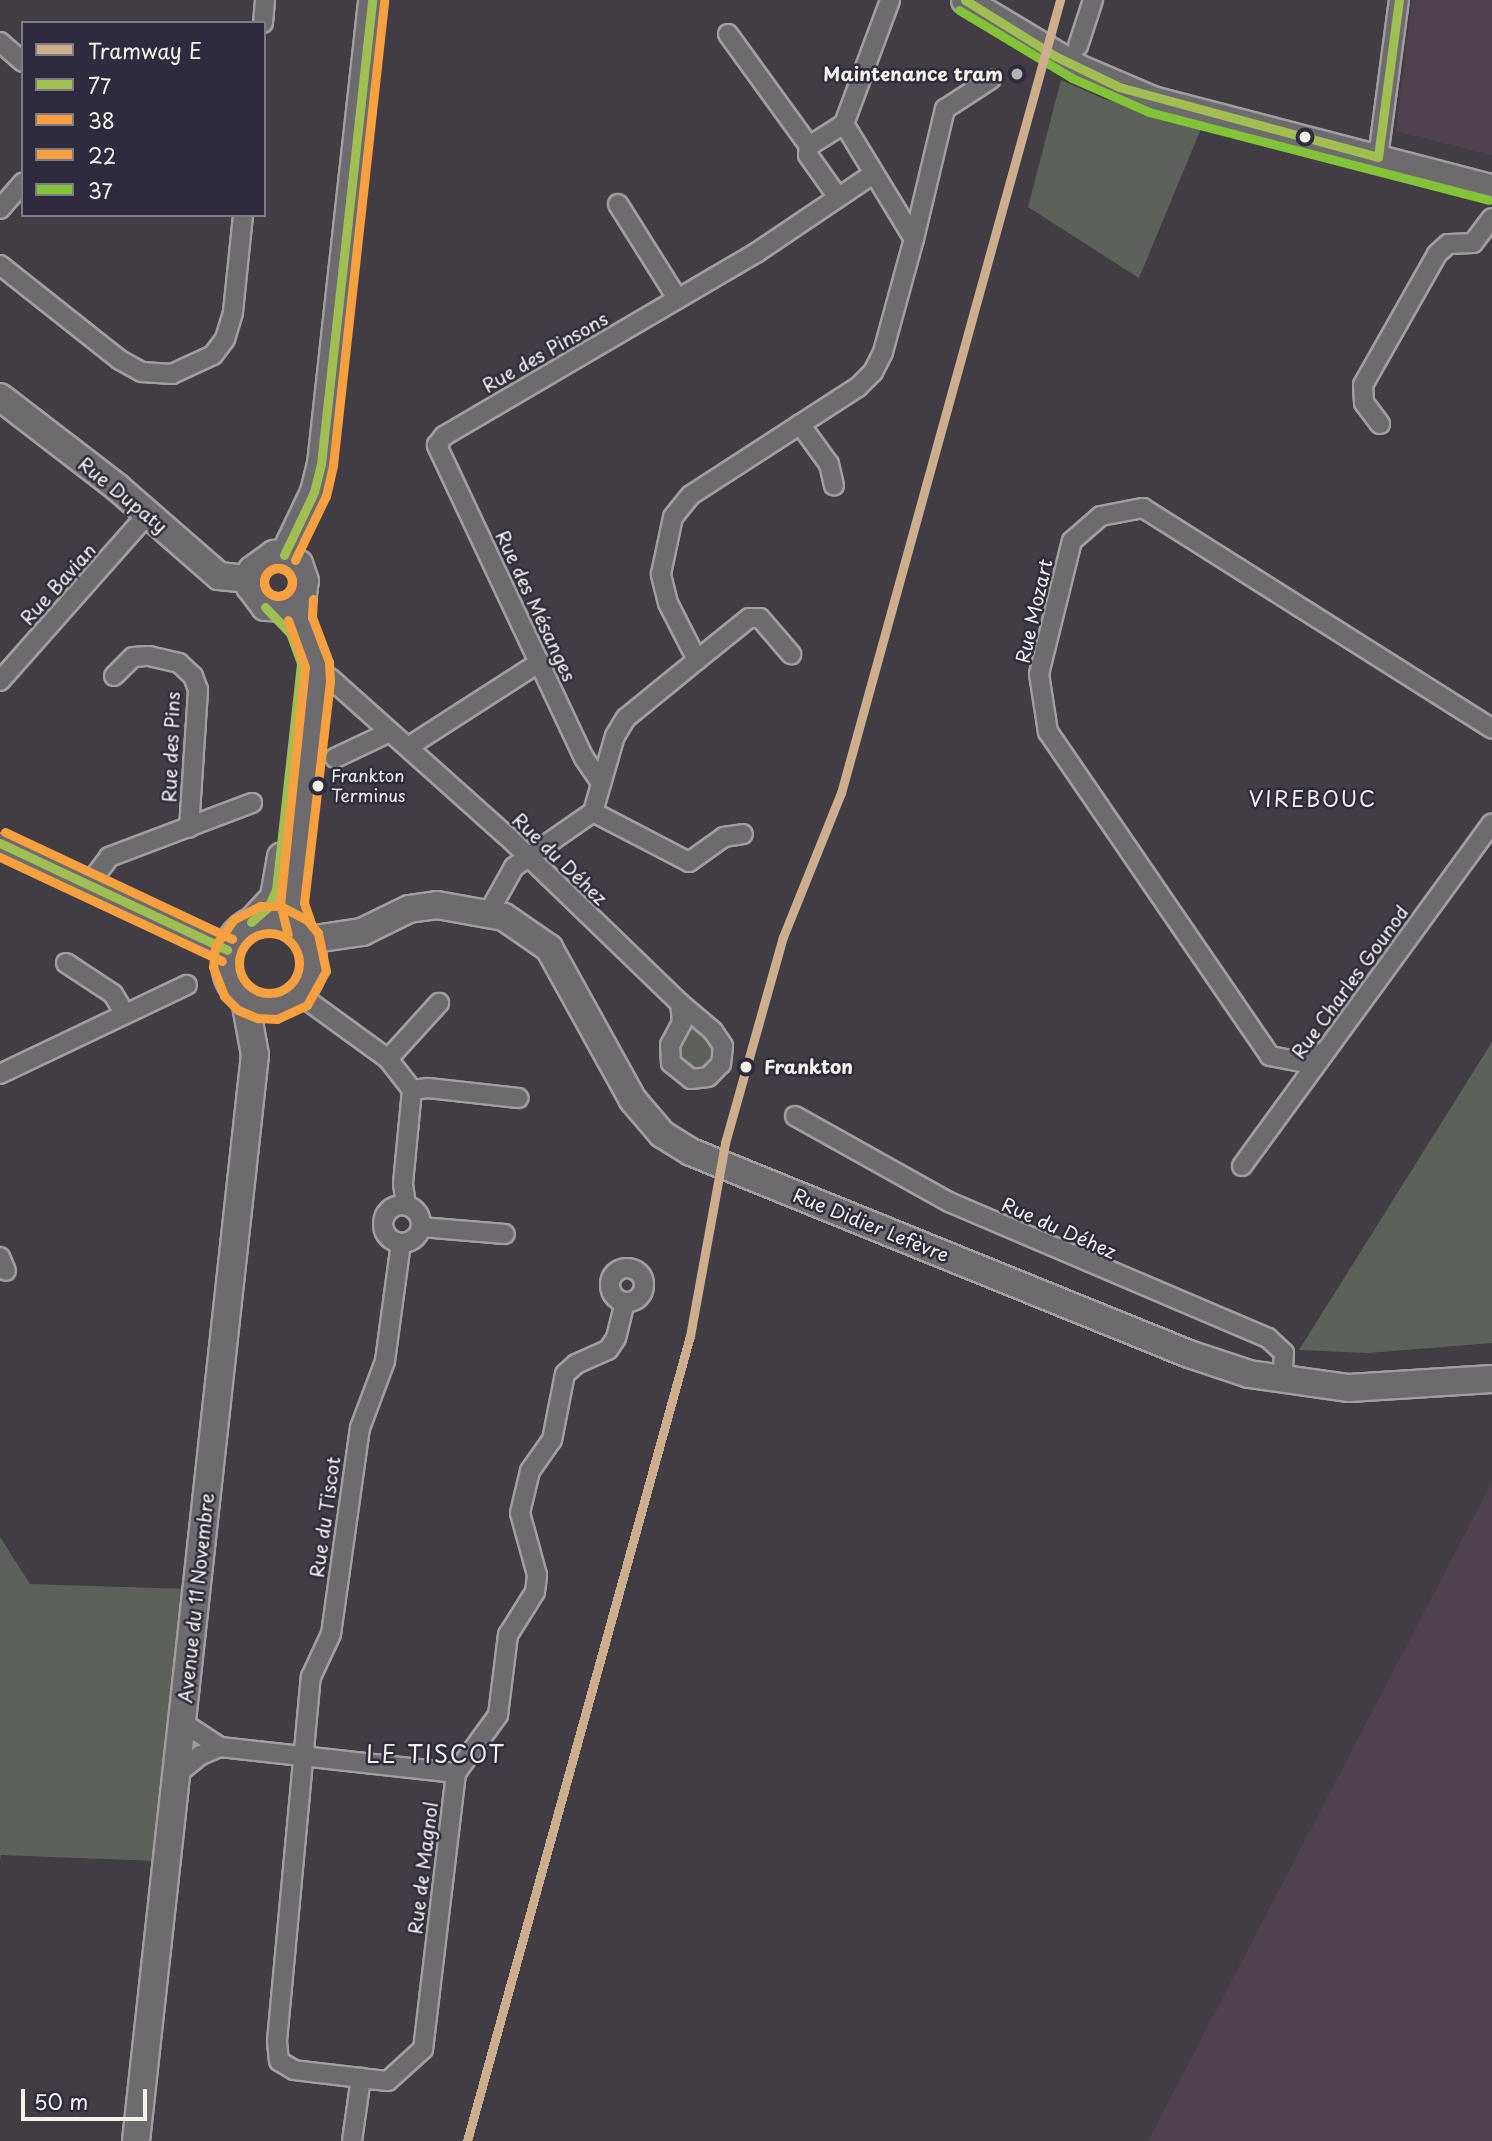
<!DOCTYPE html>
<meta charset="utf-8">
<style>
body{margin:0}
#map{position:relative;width:1492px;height:2141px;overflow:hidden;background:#423c44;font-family:"Playpen Sans",sans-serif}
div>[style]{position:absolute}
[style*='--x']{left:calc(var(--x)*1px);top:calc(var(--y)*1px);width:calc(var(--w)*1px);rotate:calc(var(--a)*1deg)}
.built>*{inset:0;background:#4f414e}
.green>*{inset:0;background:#5c6259}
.roads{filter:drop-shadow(2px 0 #a29ea0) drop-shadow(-2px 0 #a29ea0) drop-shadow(0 2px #a29ea0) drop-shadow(0 -2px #a29ea0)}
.street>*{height:18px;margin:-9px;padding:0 9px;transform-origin:9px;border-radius:9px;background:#6e6b6e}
.street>.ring{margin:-9px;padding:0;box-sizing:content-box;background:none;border:18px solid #6e6b6e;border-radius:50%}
.secondary>*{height:26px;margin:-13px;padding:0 13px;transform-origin:13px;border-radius:13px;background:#6e6b6e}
.secondary>.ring{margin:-13px;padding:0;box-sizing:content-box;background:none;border:26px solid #6e6b6e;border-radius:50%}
.bus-1>*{height:9px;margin:-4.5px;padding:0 4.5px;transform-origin:4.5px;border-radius:4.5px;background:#a1be52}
.bus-2>*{height:9px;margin:-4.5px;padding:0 4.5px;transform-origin:4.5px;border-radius:4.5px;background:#f6a040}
.bus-2>.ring{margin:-4.5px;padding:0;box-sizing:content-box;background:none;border:9px solid #f6a040;border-radius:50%}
.bus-3>*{height:9px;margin:-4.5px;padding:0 4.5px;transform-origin:4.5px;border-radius:4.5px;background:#f6a040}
.bus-3>.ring{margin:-4.5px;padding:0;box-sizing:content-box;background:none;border:9px solid #f6a040;border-radius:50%}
.bus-4>*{height:9px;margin:-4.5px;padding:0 4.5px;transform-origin:4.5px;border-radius:4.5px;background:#82c337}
.tram-1>*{height:9px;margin:-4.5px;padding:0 4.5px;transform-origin:4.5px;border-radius:4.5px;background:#ccae8d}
.dots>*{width:19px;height:19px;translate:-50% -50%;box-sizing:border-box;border:4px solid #2f2a3d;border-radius:50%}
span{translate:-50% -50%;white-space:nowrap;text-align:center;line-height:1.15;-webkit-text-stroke:5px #2f2a3d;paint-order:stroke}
.bus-label{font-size:17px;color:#f4f1e8}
.left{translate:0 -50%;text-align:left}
.poi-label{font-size:19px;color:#f4f1e8;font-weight:700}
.right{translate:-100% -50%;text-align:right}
.street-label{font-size:19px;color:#f4f1e8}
.stop-label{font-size:19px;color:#f4f1e8;font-weight:700}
.neighbourhood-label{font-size:21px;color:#f4f1e8;letter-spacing:2px}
.quarter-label{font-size:23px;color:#f4f1e8;letter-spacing:2px}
.legend{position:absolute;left:21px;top:21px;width:245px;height:196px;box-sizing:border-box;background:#2f2a3d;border:2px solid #7e7a81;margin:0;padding:9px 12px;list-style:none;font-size:21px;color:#f4f1e8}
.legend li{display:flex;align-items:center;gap:14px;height:35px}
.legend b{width:35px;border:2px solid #7e7a81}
.scale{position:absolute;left:21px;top:2089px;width:126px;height:32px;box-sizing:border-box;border:4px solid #f4f1e8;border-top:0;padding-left:9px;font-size:21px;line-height:24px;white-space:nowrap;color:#f4f1e8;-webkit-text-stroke:5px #2f2a3d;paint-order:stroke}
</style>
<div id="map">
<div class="built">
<i style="clip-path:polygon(1412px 0,1492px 0,1492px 155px,1396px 131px)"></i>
<i style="clip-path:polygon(1492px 1482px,1492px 2141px,1148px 2141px)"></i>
</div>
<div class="green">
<i style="clip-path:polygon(1061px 80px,1104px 99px,1203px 124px,1139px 278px,1028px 207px)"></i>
<i style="clip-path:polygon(689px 1019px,715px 1040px,716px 1060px,700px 1073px,681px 1066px,676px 1045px)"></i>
<i style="clip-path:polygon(1492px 1042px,1492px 1343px,1368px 1353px,1299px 1350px)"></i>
<i style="clip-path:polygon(0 1537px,30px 1584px,188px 1589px,156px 1861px,1px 1855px,0 1862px)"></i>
</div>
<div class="roads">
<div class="street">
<i style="--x:263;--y:23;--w:23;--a:-85"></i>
<i style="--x:728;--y:34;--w:138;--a:54.1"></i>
<i style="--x:809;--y:146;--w:9;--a:96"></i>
<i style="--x:808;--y:155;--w:50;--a:54.7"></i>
<i style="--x:0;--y:42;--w:30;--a:41"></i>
<i style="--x:1078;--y:46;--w:48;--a:-71.9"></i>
<i style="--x:809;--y:146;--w:41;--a:-32.2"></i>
<i style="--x:1378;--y:157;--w:158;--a:-82.4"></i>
<i style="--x:618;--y:204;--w:111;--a:57.9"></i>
<i style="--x:0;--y:209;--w:35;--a:-49"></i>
<i style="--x:914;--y:239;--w:134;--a:-76.6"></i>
<i style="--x:945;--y:109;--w:55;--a:-33.1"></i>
<i style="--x:0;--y:265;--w:153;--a:38.4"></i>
<i style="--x:120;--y:360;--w:25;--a:29"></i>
<i style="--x:142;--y:372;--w:30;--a:4"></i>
<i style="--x:172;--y:374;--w:45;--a:-24.9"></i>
<i style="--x:213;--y:355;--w:20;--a:-53"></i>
<i style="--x:225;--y:339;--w:28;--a:-73"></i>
<i style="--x:233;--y:312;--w:98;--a:-84.1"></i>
<i style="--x:800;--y:424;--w:49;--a:54.1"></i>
<i style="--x:829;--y:464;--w:22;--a:77"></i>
<i style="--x:1380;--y:424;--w:26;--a:-127"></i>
<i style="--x:1364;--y:403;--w:18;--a:-93"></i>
<i style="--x:1363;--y:385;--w:150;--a:-60.5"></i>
<i style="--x:1437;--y:254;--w:15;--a:-42"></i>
<i style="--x:1448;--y:244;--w:25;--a:-2"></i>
<i style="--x:1473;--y:243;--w:31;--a:-53"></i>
<i style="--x:697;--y:660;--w:67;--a:-38.9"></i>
<i style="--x:749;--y:618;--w:11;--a:0"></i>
<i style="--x:760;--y:618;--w:48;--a:49.3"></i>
<i style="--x:114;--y:676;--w:27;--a:-45"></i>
<i style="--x:133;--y:657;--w:16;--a:-4"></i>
<i style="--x:149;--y:656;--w:31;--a:13"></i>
<i style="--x:179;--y:663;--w:19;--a:43"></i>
<i style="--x:193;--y:676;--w:15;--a:70"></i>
<i style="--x:198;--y:690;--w:138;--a:93.7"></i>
<i style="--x:330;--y:678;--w:237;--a:41.8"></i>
<i style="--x:507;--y:836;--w:240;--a:44"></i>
<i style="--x:0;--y:681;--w:223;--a:-48.5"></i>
<i style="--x:408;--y:747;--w:157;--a:-32.8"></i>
<i style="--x:335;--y:758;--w:61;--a:-25.3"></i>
<i style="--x:601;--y:783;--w:30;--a:-124"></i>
<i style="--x:584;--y:758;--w:346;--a:-115.2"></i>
<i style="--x:437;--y:445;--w:11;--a:-52"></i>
<i style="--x:444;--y:436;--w:362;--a:-30.4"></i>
<i style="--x:756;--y:253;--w:141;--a:-34"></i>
<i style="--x:593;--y:812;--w:108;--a:27.5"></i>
<i style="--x:689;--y:862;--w:43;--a:-35.5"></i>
<i style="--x:724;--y:837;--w:19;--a:-9"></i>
<i style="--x:0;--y:843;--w:251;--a:25.2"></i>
<i style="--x:89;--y:884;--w:34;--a:-53"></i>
<i style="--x:109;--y:857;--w:153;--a:-20.7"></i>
<i style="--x:489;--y:912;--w:51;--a:-60.9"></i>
<i style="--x:514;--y:867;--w:96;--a:-34.8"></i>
<i style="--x:593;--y:812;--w:79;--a:-73.9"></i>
<i style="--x:615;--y:736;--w:21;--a:-59"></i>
<i style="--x:626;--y:718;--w:92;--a:-39.2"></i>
<i style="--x:697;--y:660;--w:64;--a:-117"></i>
<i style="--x:668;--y:603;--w:30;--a:-104"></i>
<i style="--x:661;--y:574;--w:58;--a:-78.1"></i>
<i style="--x:673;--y:517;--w:28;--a:-51"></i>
<i style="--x:691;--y:495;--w:199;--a:-32.9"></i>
<i style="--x:858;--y:387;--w:21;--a:-45"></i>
<i style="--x:873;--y:372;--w:22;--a:-63"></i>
<i style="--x:883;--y:352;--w:117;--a:-74.7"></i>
<i style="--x:914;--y:239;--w:135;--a:-121.3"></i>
<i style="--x:844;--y:124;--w:132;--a:-69.6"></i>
<i style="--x:66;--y:963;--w:56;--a:33.4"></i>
<i style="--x:113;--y:994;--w:21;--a:59"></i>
<i style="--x:300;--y:995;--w:109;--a:36"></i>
<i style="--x:388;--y:1059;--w:39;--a:52"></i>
<i style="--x:412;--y:1090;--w:94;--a:95.5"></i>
<i style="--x:403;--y:1184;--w:22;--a:82"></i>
<i style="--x:680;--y:1003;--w:43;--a:40.3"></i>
<i style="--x:713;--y:1031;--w:18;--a:56"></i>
<i style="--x:723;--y:1046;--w:18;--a:96"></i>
<i style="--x:721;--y:1064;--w:18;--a:135"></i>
<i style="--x:708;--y:1077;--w:17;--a:173"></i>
<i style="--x:691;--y:1079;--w:26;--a:-141"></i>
<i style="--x:671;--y:1063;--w:18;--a:-93"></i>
<i style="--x:670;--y:1045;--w:26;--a:-62"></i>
<i style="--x:682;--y:1022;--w:19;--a:-96"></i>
<i style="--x:1325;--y:1051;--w:22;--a:148"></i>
<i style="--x:1306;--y:1063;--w:37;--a:-169"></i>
<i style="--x:1270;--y:1056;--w:393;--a:-124.4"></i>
<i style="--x:1048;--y:732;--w:59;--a:-98.8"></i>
<i style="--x:1039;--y:674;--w:137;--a:-76.1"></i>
<i style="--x:1072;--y:541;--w:38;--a:-41"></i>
<i style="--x:1101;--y:516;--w:43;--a:-10.8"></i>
<i style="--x:1143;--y:508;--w:413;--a:32.3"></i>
<i style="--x:388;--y:1059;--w:76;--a:-47.7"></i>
<i style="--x:0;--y:1074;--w:207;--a:-25.5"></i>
<i style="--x:412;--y:1090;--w:16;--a:-7"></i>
<i style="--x:428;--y:1088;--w:91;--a:6.3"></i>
<i style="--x:795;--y:1116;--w:176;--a:29.2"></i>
<i style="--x:949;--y:1202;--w:347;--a:23.1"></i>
<i style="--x:1268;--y:1338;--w:22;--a:43"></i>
<i style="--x:1284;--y:1353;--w:28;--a:94"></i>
<i style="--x:1242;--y:1166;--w:424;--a:-53.9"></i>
<i class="ring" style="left:383px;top:1205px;width:20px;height:20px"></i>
<i style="--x:421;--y:1227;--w:84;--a:4.8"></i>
<i style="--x:0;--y:1257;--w:15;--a:67"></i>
<i class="ring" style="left:610px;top:1268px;width:16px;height:16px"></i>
<i style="--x:182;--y:1722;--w:45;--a:33.3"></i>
<i style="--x:456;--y:1773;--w:72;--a:-54.1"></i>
<i style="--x:498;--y:1715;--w:81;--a:-82.9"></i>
<i style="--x:508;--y:1635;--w:51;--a:-57.9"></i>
<i style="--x:535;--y:1592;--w:17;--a:-83"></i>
<i style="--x:537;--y:1575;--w:64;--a:-105.3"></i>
<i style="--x:520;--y:1513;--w:43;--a:-76.6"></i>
<i style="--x:530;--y:1471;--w:38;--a:-55"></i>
<i style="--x:552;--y:1440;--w:67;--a:-78.9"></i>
<i style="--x:565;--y:1374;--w:15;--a:-42"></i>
<i style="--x:576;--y:1364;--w:35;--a:-24"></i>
<i style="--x:608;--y:1350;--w:14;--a:-56"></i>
<i style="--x:616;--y:1338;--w:37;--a:-76"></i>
<i style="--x:176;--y:1775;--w:32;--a:-39"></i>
<i style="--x:201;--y:1755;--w:21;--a:-23"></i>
<i style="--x:220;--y:1747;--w:237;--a:6.3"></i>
<i style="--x:456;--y:1773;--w:278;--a:96.8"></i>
<i style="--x:423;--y:2049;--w:47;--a:137.6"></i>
<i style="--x:388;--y:2081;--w:27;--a:-174"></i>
<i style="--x:352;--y:2141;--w:64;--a:-81.9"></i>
<i style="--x:361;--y:2078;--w:67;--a:-173.2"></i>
<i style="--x:294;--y:2070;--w:17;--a:-149"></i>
<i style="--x:279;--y:2061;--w:20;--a:-96"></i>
<i style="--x:277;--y:2041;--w:366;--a:-84.7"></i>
<i style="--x:311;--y:1677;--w:47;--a:-65.1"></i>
<i style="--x:331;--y:1634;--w:208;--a:-82"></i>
<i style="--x:360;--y:1428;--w:72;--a:-69.5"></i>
<i style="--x:385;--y:1361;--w:119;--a:-82.3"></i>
</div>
<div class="secondary">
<i style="--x:965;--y:0;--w:132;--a:31"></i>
<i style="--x:1078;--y:68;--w:82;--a:23.1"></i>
<i style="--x:1153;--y:100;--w:350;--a:14.6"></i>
<i style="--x:0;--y:397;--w:149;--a:37.6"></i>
<i style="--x:118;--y:488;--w:134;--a:41.1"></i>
<i style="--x:219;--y:576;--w:30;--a:6"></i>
<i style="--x:284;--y:555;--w:70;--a:-64.5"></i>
<i style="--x:314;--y:492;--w:29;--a:-76"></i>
<i style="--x:321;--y:464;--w:467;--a:-83.7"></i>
<i class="ring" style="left:225px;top:918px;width:62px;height:62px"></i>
<i style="--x:251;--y:922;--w:34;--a:-47"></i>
<i style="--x:274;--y:897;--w:41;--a:-80.1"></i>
<i style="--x:300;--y:930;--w:27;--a:-107"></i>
<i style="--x:292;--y:904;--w:240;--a:-84"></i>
<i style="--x:317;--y:665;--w:49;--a:-110.3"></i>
<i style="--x:300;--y:619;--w:38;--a:-83"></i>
<i style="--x:305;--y:581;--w:18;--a:-109"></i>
<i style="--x:299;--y:564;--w:27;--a:-158"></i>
<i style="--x:274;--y:554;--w:27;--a:144"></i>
<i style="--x:252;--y:570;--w:17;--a:97"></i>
<i style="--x:250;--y:587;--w:25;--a:53"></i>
<i style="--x:265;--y:607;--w:23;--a:2"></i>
<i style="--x:288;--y:608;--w:16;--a:-38"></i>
<i style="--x:308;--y:940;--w:55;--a:-8.4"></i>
<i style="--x:362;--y:932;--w:52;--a:-26.1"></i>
<i style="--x:409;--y:909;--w:28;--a:-8"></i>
<i style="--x:437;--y:905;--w:68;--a:10.2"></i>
<i style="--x:504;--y:917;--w:55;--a:34.6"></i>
<i style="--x:549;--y:948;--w:174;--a:61.1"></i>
<i style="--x:633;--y:1100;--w:45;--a:49.5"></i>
<i style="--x:662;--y:1134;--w:34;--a:32"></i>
<i style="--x:691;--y:1152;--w:537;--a:22.08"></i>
<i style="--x:1189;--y:1354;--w:63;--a:18.4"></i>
<i style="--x:1249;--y:1374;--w:101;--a:8"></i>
<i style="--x:1349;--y:1388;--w:143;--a:-3.6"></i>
<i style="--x:136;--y:2141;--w:1093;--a:-83.75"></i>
<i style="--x:255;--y:1055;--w:56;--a:-100.3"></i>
</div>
</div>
<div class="bus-1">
<i style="--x:965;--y:0;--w:106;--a:31.9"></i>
<i style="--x:1055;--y:56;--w:71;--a:25.8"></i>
<i style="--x:1119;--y:87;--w:268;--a:15.1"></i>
<i style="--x:1378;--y:157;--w:158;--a:-82.4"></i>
<i style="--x:284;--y:555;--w:70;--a:-64.5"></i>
<i style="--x:314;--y:492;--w:29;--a:-76"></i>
<i style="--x:321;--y:464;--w:467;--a:-83.7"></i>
<i style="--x:0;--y:843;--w:251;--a:25.2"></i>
<i style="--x:251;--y:922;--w:23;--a:-41"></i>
<i style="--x:268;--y:907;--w:19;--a:-65"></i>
<i style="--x:276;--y:890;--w:228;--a:-83.7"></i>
<i style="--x:301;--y:663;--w:32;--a:-110"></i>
<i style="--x:290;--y:633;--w:36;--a:-134"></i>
</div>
<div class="bus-2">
<i style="--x:295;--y:560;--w:71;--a:-64.2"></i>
<i style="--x:326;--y:496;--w:32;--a:-77"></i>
<i style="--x:333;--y:465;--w:467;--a:-83.7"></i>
<i class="ring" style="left:264px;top:568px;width:19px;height:19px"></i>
<i style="--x:0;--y:857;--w:245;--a:25.1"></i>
<i style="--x:312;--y:926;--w:24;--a:-109"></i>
<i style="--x:304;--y:903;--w:224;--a:-83.3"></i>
<i style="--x:330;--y:681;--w:19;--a:-93"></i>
<i style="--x:329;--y:662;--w:48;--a:-110.7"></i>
<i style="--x:312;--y:617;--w:18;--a:-87"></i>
<i style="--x:215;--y:948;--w:19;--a:96"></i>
<i style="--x:213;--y:967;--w:31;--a:69"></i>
<i style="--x:224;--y:996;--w:20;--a:45"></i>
<i style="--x:238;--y:1010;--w:21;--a:23"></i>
<i style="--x:257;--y:1018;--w:20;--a:3"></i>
<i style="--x:277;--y:1019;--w:33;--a:-25"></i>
<i style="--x:307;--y:1005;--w:39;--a:-61"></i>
<i style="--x:326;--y:971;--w:39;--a:-102"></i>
<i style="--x:318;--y:933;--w:17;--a:-130"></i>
<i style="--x:307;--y:920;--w:30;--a:-152"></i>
<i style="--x:281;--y:906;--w:21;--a:180"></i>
<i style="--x:260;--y:906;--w:29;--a:153"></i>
<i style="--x:234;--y:919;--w:32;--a:125"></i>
</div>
<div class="bus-3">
<i class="ring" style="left:264px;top:568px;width:19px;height:19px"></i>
<i style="--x:288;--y:620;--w:50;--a:70.1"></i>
<i style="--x:305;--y:667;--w:237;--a:96"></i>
<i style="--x:280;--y:903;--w:32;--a:76"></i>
<i style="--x:5;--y:832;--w:251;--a:25.2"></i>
<i class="ring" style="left:239px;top:933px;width:51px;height:51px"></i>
</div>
<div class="bus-4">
<i style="--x:959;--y:10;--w:132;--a:31"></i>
<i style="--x:1072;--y:78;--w:84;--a:23.8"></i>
<i style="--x:1149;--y:112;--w:351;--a:14.5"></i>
</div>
<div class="tram-1">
<i style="--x:467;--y:2141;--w:835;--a:-74.52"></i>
<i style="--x:690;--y:1336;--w:196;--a:-79.7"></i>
<i style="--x:725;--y:1143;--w:214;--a:-74.3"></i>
<i style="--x:783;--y:937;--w:155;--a:-68.1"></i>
<i style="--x:841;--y:793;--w:823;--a:-74.56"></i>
</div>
<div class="dots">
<i style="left:1017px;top:74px;background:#b6b2af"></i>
<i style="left:1305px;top:137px;background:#f4f1e8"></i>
<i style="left:318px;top:786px;background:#f4f1e8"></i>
<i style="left:746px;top:1067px;background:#f4f1e8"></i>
</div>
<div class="bus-label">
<span class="left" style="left:331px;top:786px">Frankton<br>Terminus</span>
</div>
<div class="poi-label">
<span class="right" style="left:1003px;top:74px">Maintenance tram</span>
</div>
<div class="street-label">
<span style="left:545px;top:352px;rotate:-30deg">Rue des Pinsons</span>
<span style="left:123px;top:495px;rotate:39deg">Rue Dupaty</span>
<span style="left:58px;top:584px;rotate:-48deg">Rue Bavian</span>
<span style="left:536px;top:606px;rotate:65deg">Rue des Mésanges</span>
<span style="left:1034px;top:611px;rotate:-77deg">Rue Mozart</span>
<span style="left:171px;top:747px;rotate:-88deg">Rue des Pins</span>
<span style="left:560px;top:859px;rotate:44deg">Rue du Déhez</span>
<span style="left:1350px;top:982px;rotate:-54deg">Rue Charles Gounod</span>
<span style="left:871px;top:1225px;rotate:22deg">Rue Didier Lefèvre</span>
<span style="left:1059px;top:1228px;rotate:24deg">Rue du Déhez</span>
<span style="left:325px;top:1517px;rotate:-82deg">Rue du Tiscot</span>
<span style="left:196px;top:1598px;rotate:-84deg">Avenue du 11 Novembre</span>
<span style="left:423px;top:1868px;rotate:-83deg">Rue de Magnol</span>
</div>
<div class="stop-label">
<span class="left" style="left:764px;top:1067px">Frankton</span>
</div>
<div class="neighbourhood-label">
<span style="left:1313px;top:798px">VIREBOUC</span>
</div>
<div class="quarter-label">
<span style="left:436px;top:1754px">LE TISCOT</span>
</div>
<ul class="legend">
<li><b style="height:9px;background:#ccae8d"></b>Tramway E</li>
<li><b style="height:9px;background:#a1be52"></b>77</li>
<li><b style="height:9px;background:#f6a040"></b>38</li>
<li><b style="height:9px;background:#f6a040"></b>22</li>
<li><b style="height:9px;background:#82c337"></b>37</li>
</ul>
<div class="scale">50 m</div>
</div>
